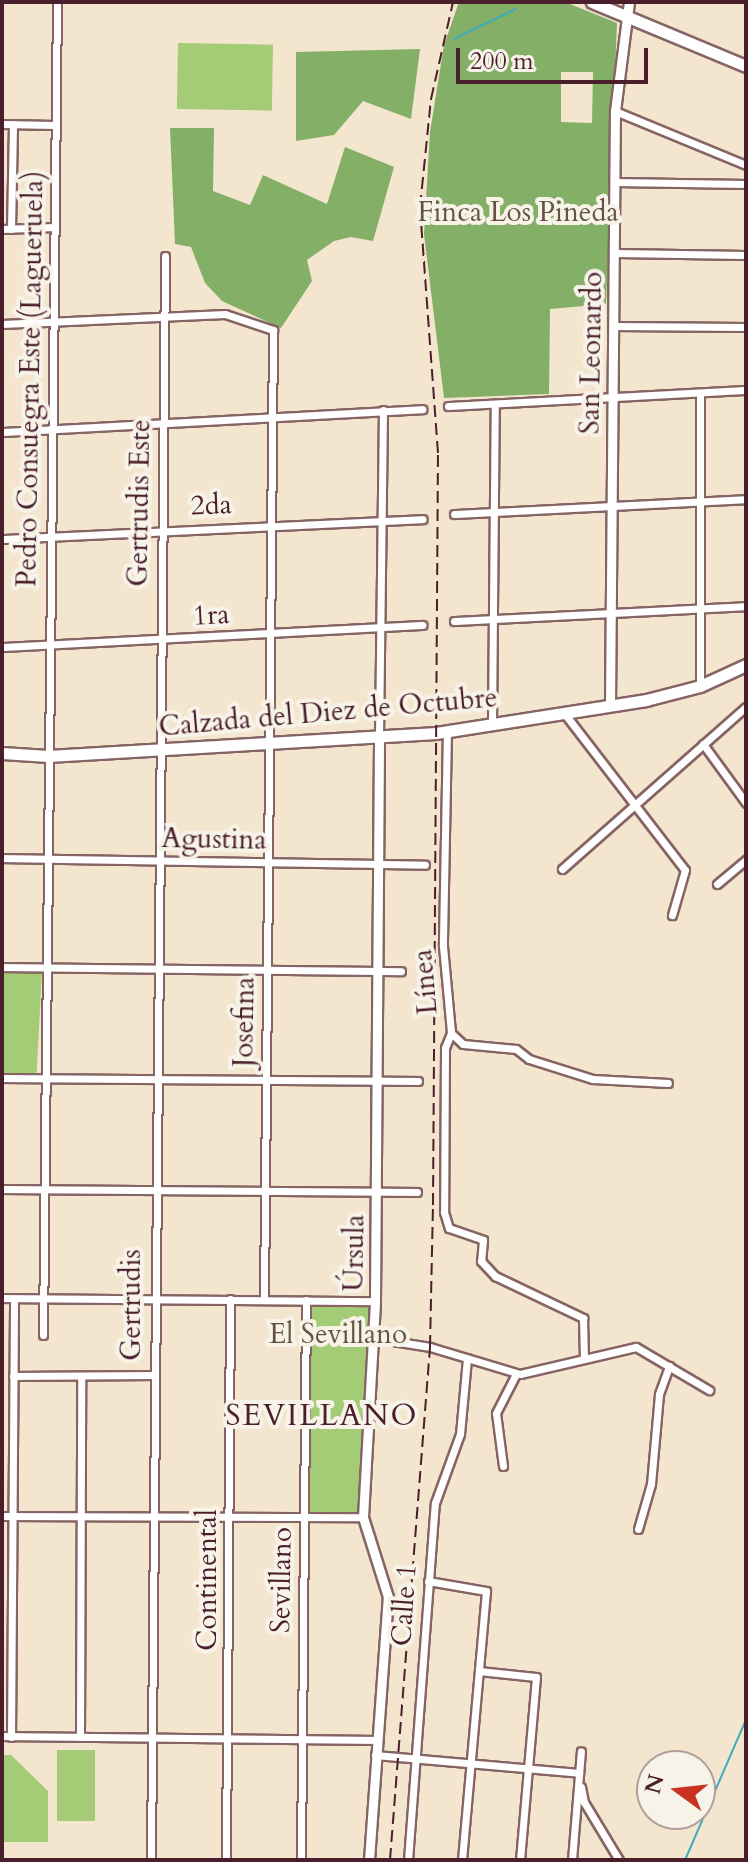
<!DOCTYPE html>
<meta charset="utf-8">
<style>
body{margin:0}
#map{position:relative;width:748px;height:1862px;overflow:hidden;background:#f4e5ce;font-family:Cardo,serif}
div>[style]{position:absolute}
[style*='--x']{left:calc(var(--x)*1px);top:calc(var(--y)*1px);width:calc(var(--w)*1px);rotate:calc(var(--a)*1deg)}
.green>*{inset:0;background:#a4cb76;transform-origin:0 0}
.forest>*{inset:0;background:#83af67}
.stream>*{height:2px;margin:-1px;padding:0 1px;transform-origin:1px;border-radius:1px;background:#3facbe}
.roads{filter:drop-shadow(2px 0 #866464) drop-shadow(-2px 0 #866464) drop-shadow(0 2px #866464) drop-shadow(0 -2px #866464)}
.minor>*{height:7px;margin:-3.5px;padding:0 3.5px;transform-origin:3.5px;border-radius:3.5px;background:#fff}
.tertiary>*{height:9px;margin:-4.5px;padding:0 4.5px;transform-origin:4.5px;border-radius:4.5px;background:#fff}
.primary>*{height:11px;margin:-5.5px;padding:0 5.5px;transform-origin:5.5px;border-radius:5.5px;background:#fff}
.rail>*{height:2px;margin-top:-1px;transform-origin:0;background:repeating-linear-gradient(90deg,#4a1f2b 0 12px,transparent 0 18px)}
span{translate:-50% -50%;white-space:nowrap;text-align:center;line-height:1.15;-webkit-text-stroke:8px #f7f3e8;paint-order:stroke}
.park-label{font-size:28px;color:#655342}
.street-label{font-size:28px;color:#4a1f2b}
.neighbourhood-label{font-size:30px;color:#4a1f2b;letter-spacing:2px}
.frame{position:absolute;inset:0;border:4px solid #4a1f2b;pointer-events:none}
.north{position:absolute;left:636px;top:1750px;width:80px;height:80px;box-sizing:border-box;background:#f7f3e8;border:2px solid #b29e9c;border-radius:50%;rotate:285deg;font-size:22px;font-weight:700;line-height:32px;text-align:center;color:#4a1f2b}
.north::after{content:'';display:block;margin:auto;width:28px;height:36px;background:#c8321e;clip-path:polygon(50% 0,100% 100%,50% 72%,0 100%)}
.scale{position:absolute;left:456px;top:48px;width:192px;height:36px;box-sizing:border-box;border:4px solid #4a1f2b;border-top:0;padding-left:10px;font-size:24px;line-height:28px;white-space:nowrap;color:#4a1f2b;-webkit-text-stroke:6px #f7f3e8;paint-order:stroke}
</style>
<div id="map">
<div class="green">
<i style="left:178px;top:43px;width:95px;height:66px;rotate:1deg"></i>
<i style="left:2px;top:970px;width:40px;height:104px;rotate:3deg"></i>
<i style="clip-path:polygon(309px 1303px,369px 1307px,358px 1513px,306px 1513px)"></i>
<i style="left:57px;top:1750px;width:38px;height:71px"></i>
<i style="clip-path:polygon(2px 1755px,11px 1755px,48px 1791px,48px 1842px,2px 1842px)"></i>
</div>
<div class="forest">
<i style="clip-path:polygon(evenodd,459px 2px,565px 2px,617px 23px,606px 304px,550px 309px,549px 394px,444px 398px,424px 234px,430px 132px,444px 45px,459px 2px,561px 72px,593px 72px,592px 123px,561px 122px,561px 72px)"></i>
<i style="clip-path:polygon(420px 49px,411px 119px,363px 101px,334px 135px,296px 141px,296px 52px)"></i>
<i style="clip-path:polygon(170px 128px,214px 128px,213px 191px,250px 205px,263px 175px,327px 204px,345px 147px,394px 167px,373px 241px,351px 237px,334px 241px,307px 260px,312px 281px,281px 328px,222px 301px,205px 283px,191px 247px,175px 244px)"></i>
</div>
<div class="stream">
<i style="--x:454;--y:39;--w:69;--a:-25.8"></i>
<i style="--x:685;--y:1860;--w:153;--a:-66.5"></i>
</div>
<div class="roads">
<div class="minor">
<i style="--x:615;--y:111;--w:142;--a:22.4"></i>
<i style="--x:2;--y:124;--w:53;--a:1.1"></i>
<i style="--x:614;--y:182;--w:132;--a:0.9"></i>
<i style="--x:2;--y:229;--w:52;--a:-2.2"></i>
<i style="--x:11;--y:229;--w:105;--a:-88.9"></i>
<i style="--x:615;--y:253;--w:131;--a:0.9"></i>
<i style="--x:2;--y:324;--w:223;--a:-2.6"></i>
<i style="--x:225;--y:314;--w:51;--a:18.4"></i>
<i style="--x:273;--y:330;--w:970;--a:90.53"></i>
<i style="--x:613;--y:326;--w:133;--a:0.4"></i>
<i style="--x:700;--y:393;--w:293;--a:90"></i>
<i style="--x:448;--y:406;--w:298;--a:-3.1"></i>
<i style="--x:2;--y:432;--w:421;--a:-3.1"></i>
<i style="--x:454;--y:514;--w:292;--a:-2.9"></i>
<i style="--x:2;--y:539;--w:421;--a:-2.7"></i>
<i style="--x:454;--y:621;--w:292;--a:-2.9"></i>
<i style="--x:2;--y:647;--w:421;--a:-3"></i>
<i style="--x:564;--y:713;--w:198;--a:52.4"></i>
<i style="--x:685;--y:870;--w:47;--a:106.1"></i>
<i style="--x:492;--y:724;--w:320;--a:-89.5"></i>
<i style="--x:447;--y:731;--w:215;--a:91.1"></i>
<i style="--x:443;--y:946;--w:87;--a:84.7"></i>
<i style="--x:451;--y:1033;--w:16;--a:112"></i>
<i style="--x:445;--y:1048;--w:164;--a:90.3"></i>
<i style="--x:444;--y:1212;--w:17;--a:73"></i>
<i style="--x:449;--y:1228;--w:36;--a:19"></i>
<i style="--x:483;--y:1240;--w:21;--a:95"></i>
<i style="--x:481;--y:1261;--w:21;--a:47"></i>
<i style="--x:495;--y:1276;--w:98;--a:25.5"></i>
<i style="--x:583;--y:1318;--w:41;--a:88.6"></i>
<i style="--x:379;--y:737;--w:327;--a:-89.3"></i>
<i style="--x:703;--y:744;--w:73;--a:53.9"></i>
<i style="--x:2;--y:858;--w:423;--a:0.9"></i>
<i style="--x:562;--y:869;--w:245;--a:-41.4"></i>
<i style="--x:717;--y:884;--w:38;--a:-40"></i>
<i style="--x:2;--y:967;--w:399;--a:0.6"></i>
<i style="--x:451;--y:1033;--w:16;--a:43"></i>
<i style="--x:463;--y:1044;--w:53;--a:5.4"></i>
<i style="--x:516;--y:1049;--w:16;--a:38"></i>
<i style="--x:529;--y:1059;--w:67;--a:17.4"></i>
<i style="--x:593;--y:1079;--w:75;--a:3.1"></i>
<i style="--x:2;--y:1078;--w:416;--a:0.4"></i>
<i style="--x:2;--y:1189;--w:415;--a:0.4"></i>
<i style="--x:2;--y:1298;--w:373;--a:0.5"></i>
<i style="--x:43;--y:1335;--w:1333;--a:-89.4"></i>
<i style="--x:374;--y:1338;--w:57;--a:9.1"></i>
<i style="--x:430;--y:1347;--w:94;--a:16.7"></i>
<i style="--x:520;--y:1374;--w:119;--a:-13.1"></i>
<i style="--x:636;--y:1347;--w:85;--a:30.5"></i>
<i style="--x:13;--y:1376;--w:140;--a:-0.4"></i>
<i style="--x:503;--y:1466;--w:53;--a:-97.5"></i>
<i style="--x:496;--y:1413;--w:44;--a:-62.9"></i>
<i style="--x:2;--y:1516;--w:361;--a:0.2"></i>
<i style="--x:638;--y:1529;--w:47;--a:-73.9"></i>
<i style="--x:651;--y:1484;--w:90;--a:-84.9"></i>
<i style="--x:659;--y:1394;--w:30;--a:-70"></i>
<i style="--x:428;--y:1581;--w:59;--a:9.8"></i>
<i style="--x:486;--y:1591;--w:270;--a:95.1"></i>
<i style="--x:479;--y:1671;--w:57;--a:6"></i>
<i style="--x:536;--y:1677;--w:184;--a:95"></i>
<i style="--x:2;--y:1736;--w:374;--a:0.6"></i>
<i style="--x:11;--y:1737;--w:438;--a:-89.6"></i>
<i style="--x:80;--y:1737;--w:361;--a:-89.8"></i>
<i style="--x:375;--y:1755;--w:205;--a:5"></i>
<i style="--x:581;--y:1787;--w:15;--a:79"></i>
<i style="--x:584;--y:1802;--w:68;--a:58.9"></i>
<i style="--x:151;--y:1860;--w:1604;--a:-89.5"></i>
<i style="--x:226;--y:1860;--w:561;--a:-89.59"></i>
<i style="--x:301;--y:1860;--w:560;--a:-89.49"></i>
<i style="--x:408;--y:1860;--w:358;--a:-85.7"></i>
<i style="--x:435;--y:1503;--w:73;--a:-70.1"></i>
<i style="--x:460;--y:1434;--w:76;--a:-84.7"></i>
<i style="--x:572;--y:1860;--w:109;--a:-85.3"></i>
</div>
<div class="tertiary">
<i style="--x:610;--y:705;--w:594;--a:-89.52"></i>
<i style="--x:615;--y:111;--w:110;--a:-82.7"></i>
<i style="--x:369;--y:1860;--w:264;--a:-85.9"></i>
<i style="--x:388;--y:1597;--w:84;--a:-107.4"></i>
<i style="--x:363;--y:1517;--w:216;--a:-86.8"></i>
<i style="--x:375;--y:1301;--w:564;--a:-89.59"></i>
</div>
<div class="primary">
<i style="--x:592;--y:2;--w:167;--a:22.6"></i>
<i style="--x:2;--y:753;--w:46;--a:3.7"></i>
<i style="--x:48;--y:756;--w:389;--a:-3.4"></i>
<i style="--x:436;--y:733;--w:213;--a:-8.9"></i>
<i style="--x:646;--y:700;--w:56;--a:-14.5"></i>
<i style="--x:700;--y:686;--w:51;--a:-24.5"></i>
</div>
</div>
<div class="rail">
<i style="--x:390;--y:1860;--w:515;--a:-85.54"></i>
<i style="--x:430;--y:1347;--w:142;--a:-88.8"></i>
<i style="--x:433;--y:1205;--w:752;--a:-89.62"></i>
<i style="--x:438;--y:453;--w:247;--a:-94.2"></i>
<i style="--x:420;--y:207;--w:109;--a:-84.2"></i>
<i style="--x:431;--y:99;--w:99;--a:-77.2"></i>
</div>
<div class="park-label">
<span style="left:518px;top:212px">Finca Los Pineda</span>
<span style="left:338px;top:1334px">El Sevillano</span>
</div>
<div class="street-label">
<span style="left:591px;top:353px;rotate:-89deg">San Leonardo</span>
<span style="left:30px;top:379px;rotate:-89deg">Pedro Consuegra Este (Lagueruela)</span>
<span style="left:139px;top:503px;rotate:-89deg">Gertrudis Este</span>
<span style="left:211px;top:505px;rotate:-2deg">2da</span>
<span style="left:211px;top:615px;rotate:-3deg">1ra</span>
<span style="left:328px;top:712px;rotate:-5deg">Calzada del Diez de Octubre</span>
<span style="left:214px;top:839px;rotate:1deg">Agustina</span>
<span style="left:425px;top:982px;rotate:-95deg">Línea</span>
<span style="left:244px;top:1022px;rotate:-89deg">Josefina</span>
<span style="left:354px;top:1253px;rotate:-89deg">Úrsula</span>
<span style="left:131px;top:1305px;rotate:-90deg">Gertrudis</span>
<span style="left:207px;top:1580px;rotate:-90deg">Continental</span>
<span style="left:281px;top:1580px;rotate:-89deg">Sevillano</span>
<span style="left:404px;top:1605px;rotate:-86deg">Calle 1</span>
</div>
<div class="neighbourhood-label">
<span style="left:322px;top:1416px">SEVILLANO</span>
</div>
<div class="frame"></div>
<div class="north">N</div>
<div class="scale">200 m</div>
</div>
